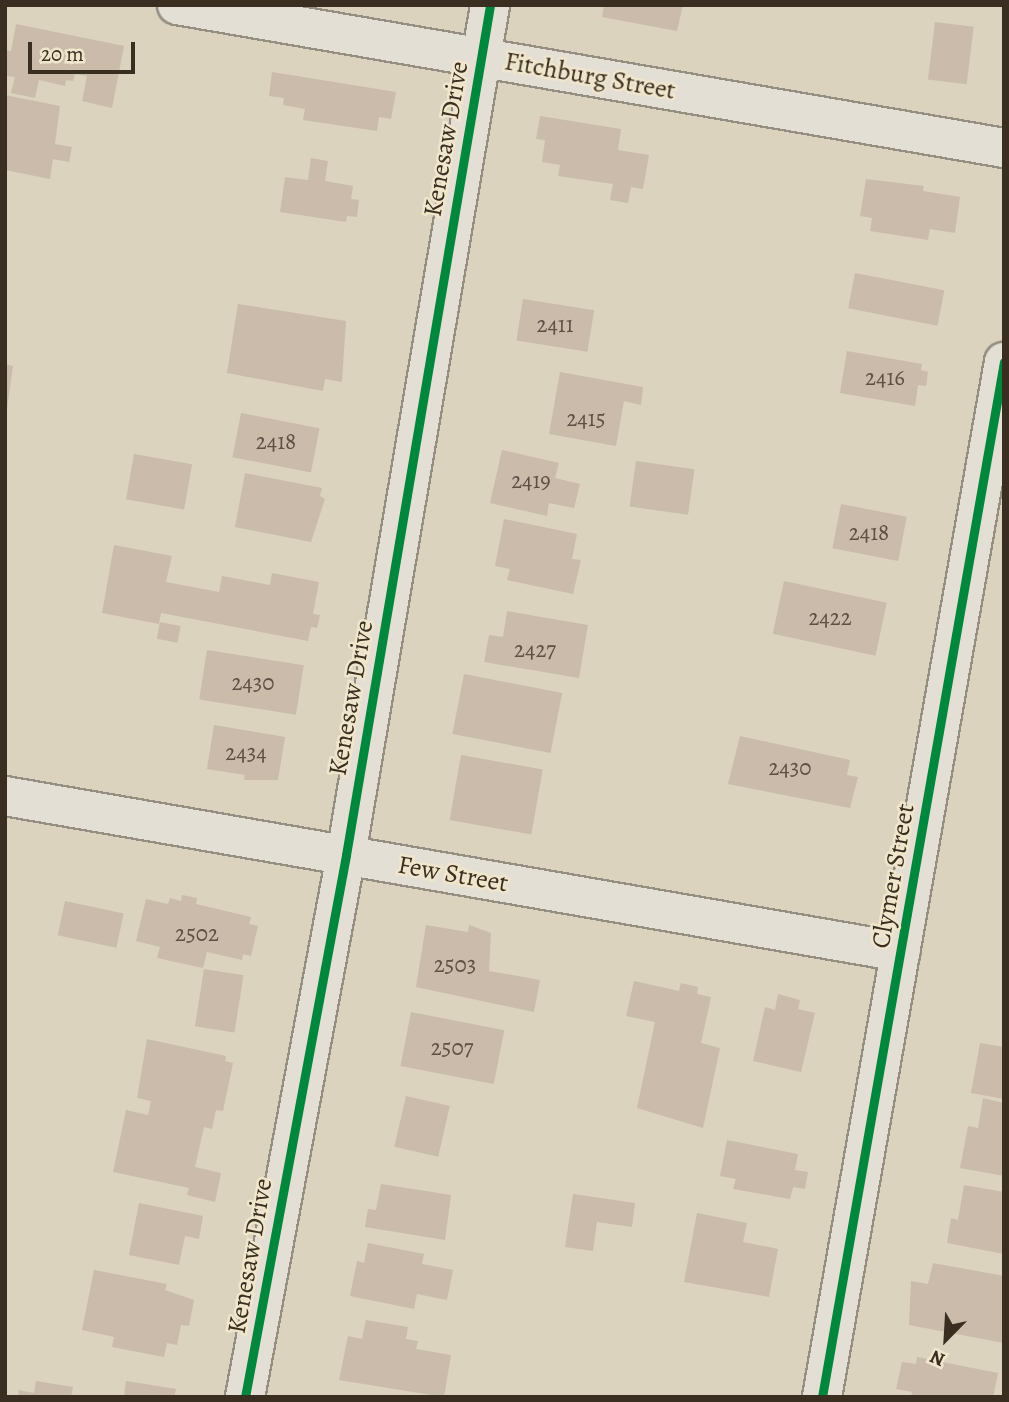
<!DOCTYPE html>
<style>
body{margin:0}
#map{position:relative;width:1009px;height:1402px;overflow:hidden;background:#dbd3be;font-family:Alegreya,serif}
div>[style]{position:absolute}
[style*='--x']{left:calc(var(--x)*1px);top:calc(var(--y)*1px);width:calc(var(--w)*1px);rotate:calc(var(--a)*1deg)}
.building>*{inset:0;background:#cabbab;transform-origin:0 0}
.roads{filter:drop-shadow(2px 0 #958f82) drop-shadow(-2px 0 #958f82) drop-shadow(0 2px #958f82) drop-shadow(0 -2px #958f82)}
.minor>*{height:38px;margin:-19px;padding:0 19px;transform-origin:19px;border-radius:19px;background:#e3dfd4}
.cycleway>*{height:9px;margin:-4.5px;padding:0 4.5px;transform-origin:4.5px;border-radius:4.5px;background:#00873e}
span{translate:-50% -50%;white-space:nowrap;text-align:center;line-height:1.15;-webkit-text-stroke:5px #f0e6cc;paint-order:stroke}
.number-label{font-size:23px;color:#5e5144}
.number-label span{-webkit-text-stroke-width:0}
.street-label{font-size:26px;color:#3a2e21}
.frame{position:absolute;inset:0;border:7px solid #3a2e21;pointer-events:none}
.north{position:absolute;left:911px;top:1304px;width:70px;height:70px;-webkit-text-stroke:5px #f0e6cc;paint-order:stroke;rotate:204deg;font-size:19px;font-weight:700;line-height:28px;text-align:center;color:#3a2e21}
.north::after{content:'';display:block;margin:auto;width:24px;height:32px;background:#3a2e21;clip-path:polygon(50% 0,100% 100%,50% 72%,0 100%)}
.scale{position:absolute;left:28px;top:42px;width:107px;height:32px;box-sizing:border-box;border:4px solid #3a2e21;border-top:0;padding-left:9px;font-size:21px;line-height:24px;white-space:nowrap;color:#3a2e21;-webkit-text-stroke:5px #f0e6cc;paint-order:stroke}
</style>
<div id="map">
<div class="building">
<i style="clip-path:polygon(604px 5px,683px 5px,677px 31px,602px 17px)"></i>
<i style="left:935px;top:22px;width:39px;height:58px;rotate:7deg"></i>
<i style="clip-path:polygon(16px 24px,124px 46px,112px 108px,82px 101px,87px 76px,75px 74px,73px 81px,66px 80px,65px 86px,39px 80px,35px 98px,11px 93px,15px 77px,7px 76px,5px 50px,11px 51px)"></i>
<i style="clip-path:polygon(272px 72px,396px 92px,391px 119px,379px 117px,377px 131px,303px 120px,305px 109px,283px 105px,284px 98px,269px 96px)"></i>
<i style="clip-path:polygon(5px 95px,60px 106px,55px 144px,72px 147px,69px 162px,53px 159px,50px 179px,5px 170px)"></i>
<i style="clip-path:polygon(540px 116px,621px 129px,618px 150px,649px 155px,643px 189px,631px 187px,628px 203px,610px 200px,613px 184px,558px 176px,560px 165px,542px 162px,545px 140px,536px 139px)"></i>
<i style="clip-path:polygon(311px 158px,328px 161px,325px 181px,353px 186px,351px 199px,359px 200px,357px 217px,347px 216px,346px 222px,280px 212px,285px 177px,308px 180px)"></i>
<i style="clip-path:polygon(866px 179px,924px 186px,923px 191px,960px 197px,955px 233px,930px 229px,928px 240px,870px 231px,872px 218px,860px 216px)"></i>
<i style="left:855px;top:273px;width:91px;height:36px;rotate:11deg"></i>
<i style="left:523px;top:299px;width:72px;height:42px;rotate:9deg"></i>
<i style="clip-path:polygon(238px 304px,346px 321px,342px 382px,325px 379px,323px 391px,227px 373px)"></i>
<i style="clip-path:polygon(847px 351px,922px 364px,921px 370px,928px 372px,926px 386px,918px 385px,915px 406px,840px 393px)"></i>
<i style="clip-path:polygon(5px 364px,13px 366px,7px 409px,5px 409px)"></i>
<i style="clip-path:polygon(560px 372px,643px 387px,641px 405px,624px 401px,616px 446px,549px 434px)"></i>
<i style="left:241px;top:413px;width:80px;height:45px;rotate:11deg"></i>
<i style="clip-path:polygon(502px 450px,559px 463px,555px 478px,580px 484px,574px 508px,549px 503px,547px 516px,490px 503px)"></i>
<i style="left:134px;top:454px;width:59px;height:46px;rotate:10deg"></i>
<i style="left:636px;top:461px;width:59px;height:46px;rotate:8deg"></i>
<i style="clip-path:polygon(245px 473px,322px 488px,320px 496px,325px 499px,311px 542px,235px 527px)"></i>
<i style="left:841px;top:504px;width:67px;height:45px;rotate:11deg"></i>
<i style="clip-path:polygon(504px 519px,577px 534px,572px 559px,581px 560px,573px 594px,507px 580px,510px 569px,495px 566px)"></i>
<i style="clip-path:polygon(114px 545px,172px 556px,166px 582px,219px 592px,222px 576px,270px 585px,272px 573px,319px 582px,313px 614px,320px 615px,317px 628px,311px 627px,308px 641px,161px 613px,159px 624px,102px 613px)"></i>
<i style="left:784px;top:581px;width:105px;height:54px;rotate:12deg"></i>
<i style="clip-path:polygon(507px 611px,588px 625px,579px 678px,484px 662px,489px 635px,503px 637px)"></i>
<i style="left:160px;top:622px;width:21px;height:17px;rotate:11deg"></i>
<i style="left:207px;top:650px;width:98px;height:50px;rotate:9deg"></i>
<i style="left:464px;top:674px;width:100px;height:61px;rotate:11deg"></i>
<i style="clip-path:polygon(214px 725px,285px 737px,278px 780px,244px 780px,245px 775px,207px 769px)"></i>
<i style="clip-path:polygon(740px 736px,850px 760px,847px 775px,858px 777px,850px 808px,728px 784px)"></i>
<i style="left:461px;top:755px;width:83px;height:66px;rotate:10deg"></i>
<i style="clip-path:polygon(182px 895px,197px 898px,196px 904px,251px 917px,249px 924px,258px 926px,251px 956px,243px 954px,242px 960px,207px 952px,203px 968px,157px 958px,160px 947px,136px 941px,146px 899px,168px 904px,170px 898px,181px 901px)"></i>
<i style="left:65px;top:901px;width:60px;height:35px;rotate:12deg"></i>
<i style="clip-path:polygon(426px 925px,468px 932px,469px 925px,491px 933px,489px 971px,540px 980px,534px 1012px,416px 987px)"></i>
<i style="left:204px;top:969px;width:40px;height:58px;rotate:9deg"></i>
<i style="clip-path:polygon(634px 981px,679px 991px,681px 983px,698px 987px,697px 994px,711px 997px,701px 1043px,720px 1048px,703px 1128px,637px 1108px,655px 1022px,626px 1016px)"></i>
<i style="clip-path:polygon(778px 994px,800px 1000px,798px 1009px,815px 1013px,801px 1072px,753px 1061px,765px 1007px,775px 1010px)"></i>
<i style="left:411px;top:1012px;width:95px;height:55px;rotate:11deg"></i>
<i style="clip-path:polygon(147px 1039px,226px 1056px,225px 1061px,233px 1063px,223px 1111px,216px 1110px,212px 1129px,204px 1127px,195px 1167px,221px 1173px,215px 1202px,187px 1195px,189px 1188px,113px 1172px,126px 1110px,148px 1115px,151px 1101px,137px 1098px)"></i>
<i style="clip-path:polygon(980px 1043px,1004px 1047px,1004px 1099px,971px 1093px)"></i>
<i style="left:406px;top:1096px;width:45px;height:52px;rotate:13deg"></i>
<i style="clip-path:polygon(983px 1098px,1004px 1103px,1004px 1176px,960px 1168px,968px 1126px,978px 1128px)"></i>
<i style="clip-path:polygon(727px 1140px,798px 1154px,795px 1170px,808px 1172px,805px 1189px,793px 1187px,790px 1199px,733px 1189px,736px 1179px,720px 1176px)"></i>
<i style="clip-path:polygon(381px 1184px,451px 1195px,445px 1240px,365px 1227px,368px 1209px,376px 1210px)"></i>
<i style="clip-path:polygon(964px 1185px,1004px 1192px,1004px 1254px,947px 1243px,951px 1218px,958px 1220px)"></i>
<i style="clip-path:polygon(573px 1194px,635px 1203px,632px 1227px,597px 1222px,593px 1251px,565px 1247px)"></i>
<i style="clip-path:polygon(139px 1203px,203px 1216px,199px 1239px,185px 1236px,179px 1265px,129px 1255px)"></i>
<i style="clip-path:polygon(697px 1213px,747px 1223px,743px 1242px,778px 1249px,769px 1297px,684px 1282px)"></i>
<i style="clip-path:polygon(368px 1243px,424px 1254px,422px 1264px,453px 1270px,447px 1300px,417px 1294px,414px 1309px,350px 1296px,357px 1261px,364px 1263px)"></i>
<i style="clip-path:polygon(933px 1263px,1004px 1276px,1004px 1343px,909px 1325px,911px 1281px,928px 1284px)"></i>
<i style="clip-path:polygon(94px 1270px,167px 1284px,165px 1290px,194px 1300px,189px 1326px,181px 1325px,177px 1345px,167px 1343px,164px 1357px,112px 1347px,114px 1337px,82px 1330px)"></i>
<i style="clip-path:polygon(366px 1320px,408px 1327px,406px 1339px,418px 1341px,416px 1349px,451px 1355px,444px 1397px,339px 1380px,348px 1336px,362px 1339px)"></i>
<i style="clip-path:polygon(917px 1357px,998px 1373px,993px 1397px,911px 1397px,912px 1392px,896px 1389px,902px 1362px,916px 1364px)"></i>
<i style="clip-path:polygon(36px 1381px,73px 1387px,71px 1397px,18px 1397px,19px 1390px,34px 1393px)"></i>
<i style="clip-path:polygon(126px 1381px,176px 1389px,174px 1397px,124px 1397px)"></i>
</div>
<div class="roads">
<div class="minor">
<i style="--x:177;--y:5;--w:839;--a:9.81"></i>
<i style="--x:5;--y:796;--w:909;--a:9.88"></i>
<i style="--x:245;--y:1397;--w:551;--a:-79.44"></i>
<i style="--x:346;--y:855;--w:862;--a:-80.38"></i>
<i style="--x:822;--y:1397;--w:1051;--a:-80.03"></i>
</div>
</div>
<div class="cycleway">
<i style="--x:245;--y:1397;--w:551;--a:-79.44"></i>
<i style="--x:346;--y:855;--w:862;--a:-80.38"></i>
<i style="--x:822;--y:1397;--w:1051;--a:-80.03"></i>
</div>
<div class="number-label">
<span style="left:555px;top:325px">2411</span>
<span style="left:885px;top:378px">2416</span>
<span style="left:586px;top:419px">2415</span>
<span style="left:276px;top:442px">2418</span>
<span style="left:531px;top:481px">2419</span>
<span style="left:869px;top:533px">2418</span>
<span style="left:830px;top:618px">2422</span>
<span style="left:535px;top:650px">2427</span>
<span style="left:253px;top:683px">2430</span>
<span style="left:246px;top:753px">2434</span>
<span style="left:790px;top:768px">2430</span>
<span style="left:197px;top:934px">2502</span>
<span style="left:455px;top:965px">2503</span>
<span style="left:452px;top:1048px">2507</span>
</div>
<div class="street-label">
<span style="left:590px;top:76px;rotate:10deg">Fitchburg Street</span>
<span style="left:446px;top:139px;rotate:-80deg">Kenesaw Drive</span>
<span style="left:351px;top:698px;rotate:-80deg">Kenesaw Drive</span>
<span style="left:453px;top:874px;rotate:10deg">Few Street</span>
<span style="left:893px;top:876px;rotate:-80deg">Clymer Street</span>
<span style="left:250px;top:1256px;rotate:-80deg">Kenesaw Drive</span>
</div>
<div class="frame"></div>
<div class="north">N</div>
<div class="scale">20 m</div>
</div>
